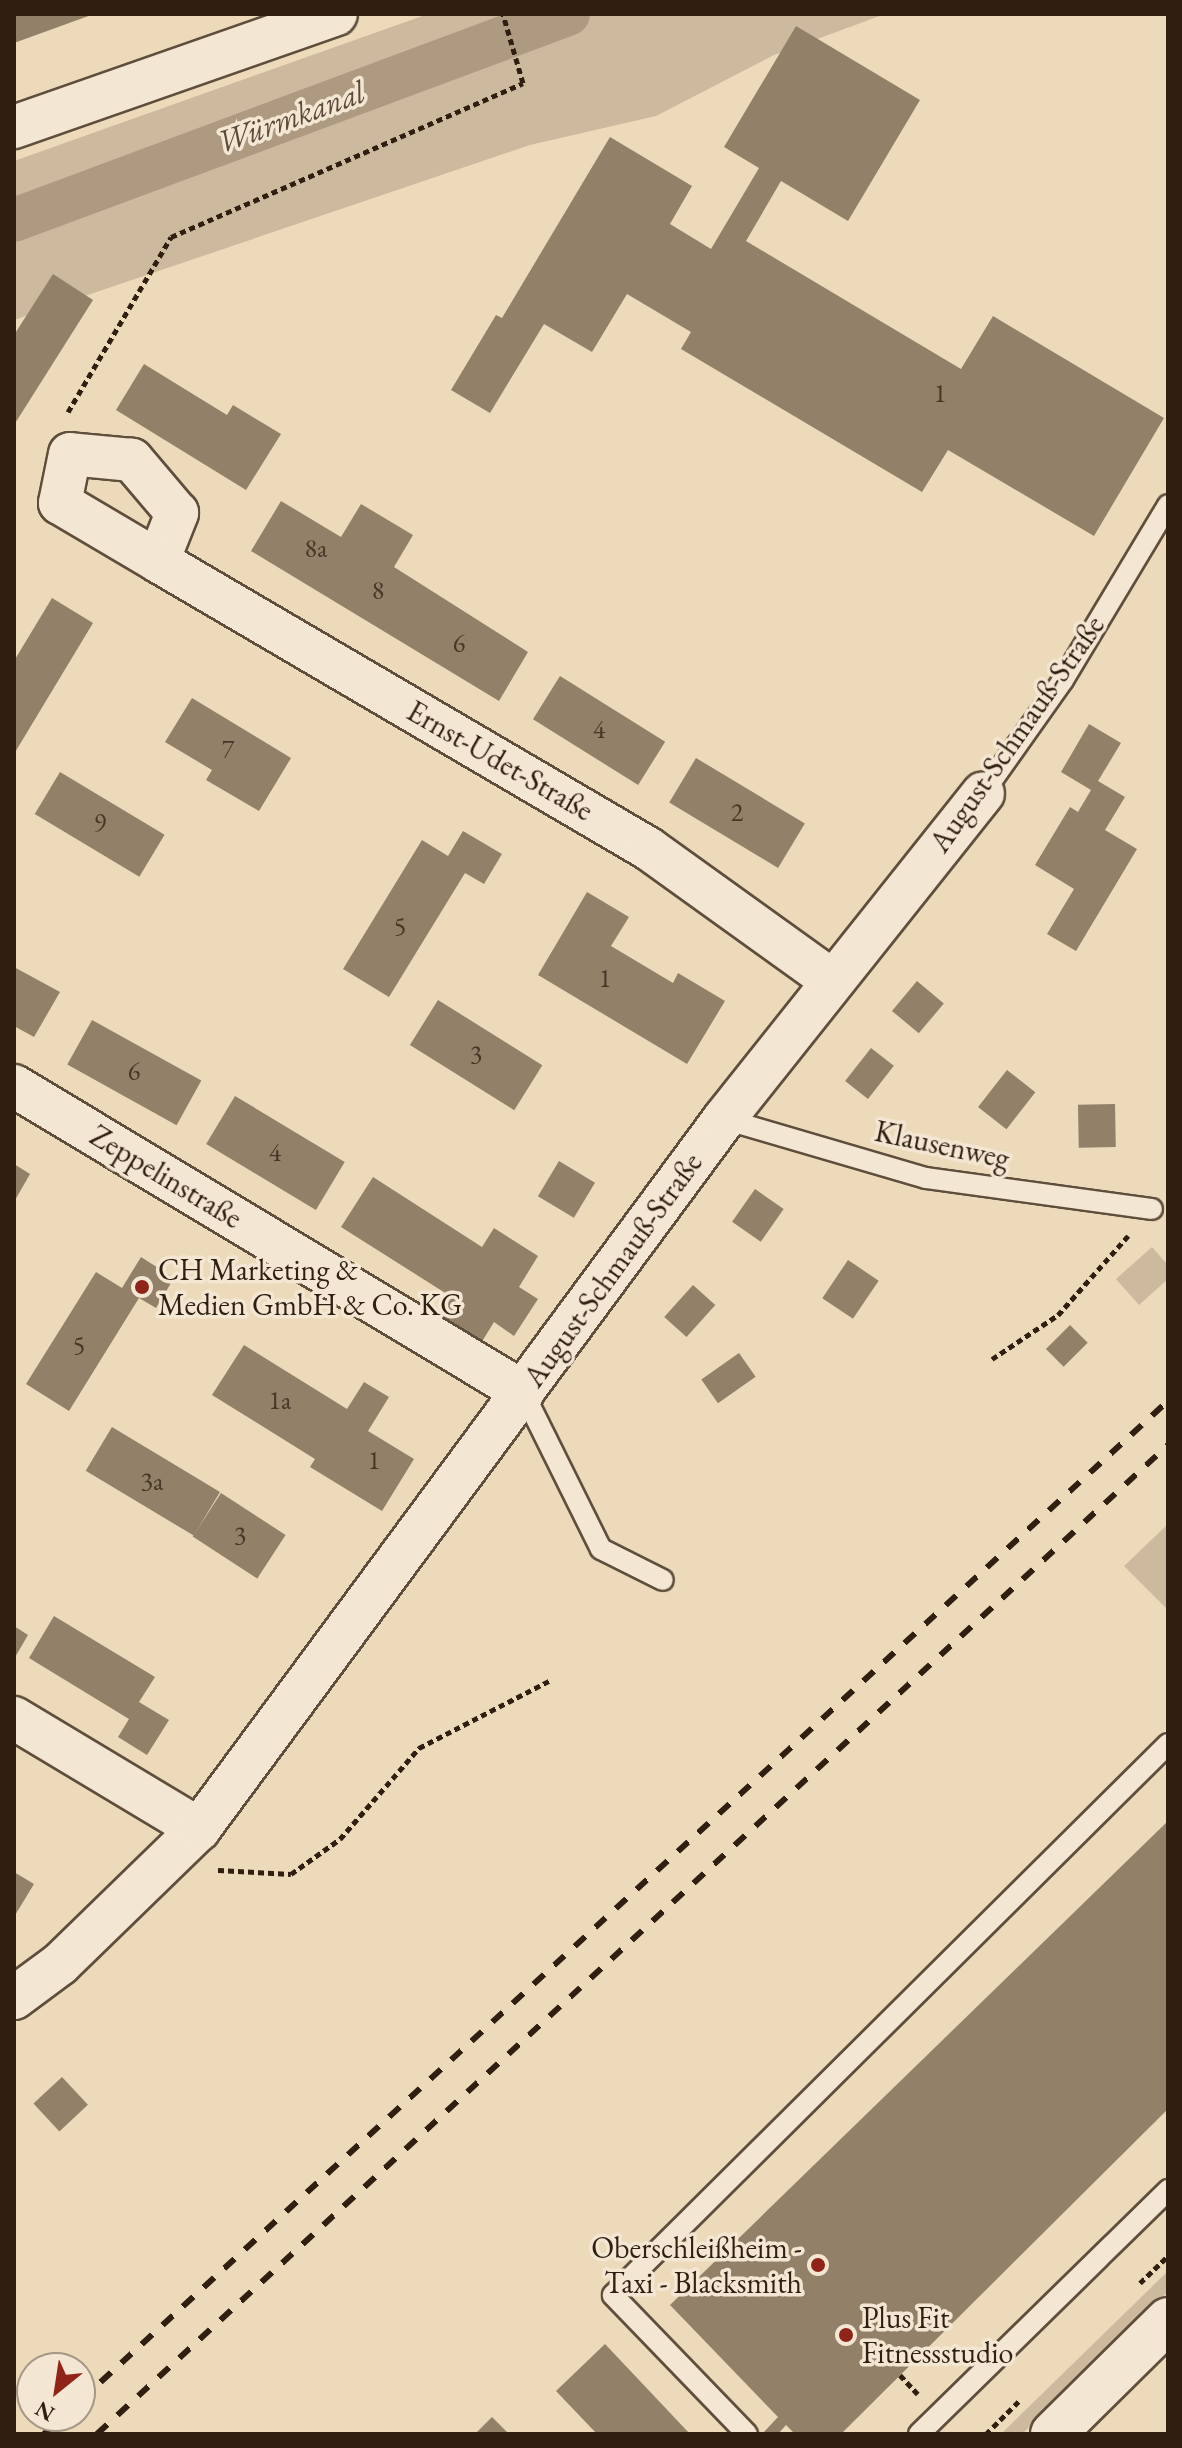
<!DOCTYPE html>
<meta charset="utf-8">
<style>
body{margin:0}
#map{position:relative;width:1182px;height:2448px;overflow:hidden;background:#eddabb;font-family:"EB Garamond",serif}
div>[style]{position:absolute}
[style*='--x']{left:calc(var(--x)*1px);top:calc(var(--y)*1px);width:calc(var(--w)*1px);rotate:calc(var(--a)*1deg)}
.green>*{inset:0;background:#cdba9e}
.canal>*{height:44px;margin:-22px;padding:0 22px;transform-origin:22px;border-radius:22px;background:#ad9a81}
.building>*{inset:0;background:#928069;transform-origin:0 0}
.path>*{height:5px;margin-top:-2.5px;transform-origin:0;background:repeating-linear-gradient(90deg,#301f11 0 6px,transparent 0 10px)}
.roads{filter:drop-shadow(2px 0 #5f4e3c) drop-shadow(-2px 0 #5f4e3c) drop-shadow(0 2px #5f4e3c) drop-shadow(0 -2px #5f4e3c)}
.lane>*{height:20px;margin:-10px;padding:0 10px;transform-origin:10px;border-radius:10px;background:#f3e7d3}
.street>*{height:42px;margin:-21px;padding:0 21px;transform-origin:21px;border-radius:21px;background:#f3e7d3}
.secondary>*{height:44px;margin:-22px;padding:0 22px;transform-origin:22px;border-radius:22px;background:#f3e7d3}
.rail>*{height:6px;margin-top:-3px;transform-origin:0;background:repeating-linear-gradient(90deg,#301f11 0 14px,transparent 0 28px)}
.dots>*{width:22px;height:22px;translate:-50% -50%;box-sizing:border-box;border:4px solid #f3e7d3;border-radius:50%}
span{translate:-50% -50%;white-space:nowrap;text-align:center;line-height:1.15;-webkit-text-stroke:7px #f3e7d3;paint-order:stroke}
.number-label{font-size:26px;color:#483727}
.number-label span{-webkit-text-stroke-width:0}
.street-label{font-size:30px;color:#301f11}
.poi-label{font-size:30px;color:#301f11}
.left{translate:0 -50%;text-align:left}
.right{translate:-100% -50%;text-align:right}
.water-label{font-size:32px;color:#5c4a38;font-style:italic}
.frame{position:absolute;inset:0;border:16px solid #301f11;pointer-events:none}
.north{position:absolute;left:16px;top:2352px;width:80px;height:80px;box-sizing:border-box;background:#f3e7d3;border:2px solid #a59785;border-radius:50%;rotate:210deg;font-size:22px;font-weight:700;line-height:32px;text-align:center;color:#301f11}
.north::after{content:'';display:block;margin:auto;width:28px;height:36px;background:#8f2418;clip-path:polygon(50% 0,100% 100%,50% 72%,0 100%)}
</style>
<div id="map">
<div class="green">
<i style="clip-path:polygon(428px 14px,885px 14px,774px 55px,656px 116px,530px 145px,14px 320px,14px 161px)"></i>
<i style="clip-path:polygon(1152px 1247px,1168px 1265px,1168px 1279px,1139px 1305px,1116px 1279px)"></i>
<i style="clip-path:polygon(1168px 1524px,1168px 1610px,1124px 1566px)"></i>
<i style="clip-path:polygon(1168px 2271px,1168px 2292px,1022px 2434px,1001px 2434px)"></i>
</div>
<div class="canal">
<i style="--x:14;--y:220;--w:591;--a:-20.4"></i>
</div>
<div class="building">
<i style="clip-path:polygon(14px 14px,94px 14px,14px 43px)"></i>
<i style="clip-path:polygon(796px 26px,920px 100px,848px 221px,781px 181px,746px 241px,961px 369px,993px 316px,1164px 418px,1094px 536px,948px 450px,922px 492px,681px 349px,691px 332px,627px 294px,592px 352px,544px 324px,490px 413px,451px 390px,496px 315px,502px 318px,610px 137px,692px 186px,670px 224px,711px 249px,759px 168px,724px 147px)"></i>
<i style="clip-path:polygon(53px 274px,93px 300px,14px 425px,14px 335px)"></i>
<i style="clip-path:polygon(144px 364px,227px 415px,233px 405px,281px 434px,246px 490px,116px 410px)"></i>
<i style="clip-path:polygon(281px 501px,341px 537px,361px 504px,413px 535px,394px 567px,528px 652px,499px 701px,251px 551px)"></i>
<i style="clip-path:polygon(52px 598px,93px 623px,14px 754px,14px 661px)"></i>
<i style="left:560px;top:676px;width:124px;height:51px;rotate:32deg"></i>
<i style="clip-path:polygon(192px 698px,291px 758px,259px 811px,206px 780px,212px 770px,165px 742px)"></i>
<i style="clip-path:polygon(1089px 724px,1121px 743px,1098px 781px,1125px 797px,1105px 830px,1137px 849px,1076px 951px,1047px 934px,1074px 889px,1035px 865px,1070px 807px,1078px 812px,1091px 790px,1061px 772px)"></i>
<i style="left:696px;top:758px;width:127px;height:52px;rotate:31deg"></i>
<i style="left:60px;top:772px;width:122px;height:49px;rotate:31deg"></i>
<i style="clip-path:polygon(463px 831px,502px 854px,484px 884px,465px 873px,389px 997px,343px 969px,422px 840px,448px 856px)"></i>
<i style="clip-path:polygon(587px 892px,629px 917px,611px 946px,673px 983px,678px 973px,725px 1001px,687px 1064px,538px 975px)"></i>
<i style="clip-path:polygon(14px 967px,60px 992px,34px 1037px,14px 1026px)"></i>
<i style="left:917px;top:981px;width:35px;height:39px;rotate:40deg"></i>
<i style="left:438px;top:1000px;width:123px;height:53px;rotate:32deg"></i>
<i style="left:92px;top:1020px;width:125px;height:51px;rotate:29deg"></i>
<i style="left:871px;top:1048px;width:29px;height:42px;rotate:38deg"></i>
<i style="left:1007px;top:1070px;width:36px;height:47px;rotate:38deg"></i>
<i style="left:235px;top:1096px;width:128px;height:56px;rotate:31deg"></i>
<i style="left:1115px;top:1104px;width:43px;height:37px;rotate:89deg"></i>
<i style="left:559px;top:1161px;width:42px;height:41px;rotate:31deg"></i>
<i style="clip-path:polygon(14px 1164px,30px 1174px,14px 1202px)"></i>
<i style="clip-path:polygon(373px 1177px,482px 1247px,494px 1228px,538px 1256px,519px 1287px,538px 1299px,514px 1336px,494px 1322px,478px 1348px,435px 1320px,450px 1296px,341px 1227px)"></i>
<i style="left:755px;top:1189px;width:35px;height:40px;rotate:35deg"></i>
<i style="clip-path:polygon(141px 1257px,174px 1278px,156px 1308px,139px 1298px,69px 1411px,26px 1384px,96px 1272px,122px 1288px)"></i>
<i style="left:848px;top:1260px;width:37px;height:46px;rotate:34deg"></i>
<i style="left:693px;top:1285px;width:30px;height:43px;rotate:42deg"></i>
<i style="left:1070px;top:1325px;width:25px;height:34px;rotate:45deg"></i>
<i style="clip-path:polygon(244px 1345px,347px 1409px,364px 1382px,389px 1397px,368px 1431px,414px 1459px,382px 1511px,310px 1467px,315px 1459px,212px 1395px)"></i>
<i style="left:739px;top:1353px;width:29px;height:46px;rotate:55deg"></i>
<i style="left:112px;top:1427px;width:126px;height:51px;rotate:31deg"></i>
<i style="left:221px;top:1493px;width:77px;height:52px;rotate:33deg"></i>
<i style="clip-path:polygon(54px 1616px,155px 1677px,139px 1702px,169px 1720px,147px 1755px,118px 1737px,129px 1719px,29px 1658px)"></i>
<i style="clip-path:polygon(14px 1626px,28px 1635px,14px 1659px)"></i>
<i style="clip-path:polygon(1168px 1821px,1168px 2109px,841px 2434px,795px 2434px,786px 2425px,778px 2434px,762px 2434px,778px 2417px,670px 2305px)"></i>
<i style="clip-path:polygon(14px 1872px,34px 1884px,14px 1917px)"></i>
<i style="left:62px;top:2077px;width:38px;height:39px;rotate:47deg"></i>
<i style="clip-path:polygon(605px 2344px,690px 2434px,597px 2434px,556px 2391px)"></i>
<i style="clip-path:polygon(492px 2417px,509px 2434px,475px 2434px)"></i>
</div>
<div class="path">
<i style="--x:68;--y:412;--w:203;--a:-59.5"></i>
<i style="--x:171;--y:237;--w:384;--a:-23.6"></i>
<i style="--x:523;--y:83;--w:72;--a:-106.2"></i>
<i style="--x:992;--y:1359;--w:79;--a:-33.7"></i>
<i style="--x:1058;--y:1315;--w:106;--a:-48.5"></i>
<i style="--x:218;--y:1870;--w:73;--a:3.1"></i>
<i style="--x:291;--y:1874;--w:60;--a:-35.5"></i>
<i style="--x:340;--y:1839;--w:121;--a:-49"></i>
<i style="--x:419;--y:1748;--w:148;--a:-27.3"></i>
<i style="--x:1140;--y:2283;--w:39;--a:-44"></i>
<i style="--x:900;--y:2375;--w:26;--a:47"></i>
<i style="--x:986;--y:2434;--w:49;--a:-45"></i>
</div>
<div class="roads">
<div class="lane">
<i style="--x:983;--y:793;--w:138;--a:-54.7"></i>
<i style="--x:1063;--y:680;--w:204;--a:-59"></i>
<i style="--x:724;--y:1119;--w:210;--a:16.3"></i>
<i style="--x:926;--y:1178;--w:228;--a:7.8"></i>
<i style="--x:523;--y:1392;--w:175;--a:63.6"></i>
<i style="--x:601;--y:1549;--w:69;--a:26.6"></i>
<i style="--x:747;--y:2434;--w:193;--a:-134"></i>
<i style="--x:613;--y:2295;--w:782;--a:-44.79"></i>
<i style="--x:919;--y:2434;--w:349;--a:-44.4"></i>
</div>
<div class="street">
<i style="--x:14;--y:127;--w:341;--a:-19.3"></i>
<i style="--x:158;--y:561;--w:52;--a:-68.4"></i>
<i style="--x:177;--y:513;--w:70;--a:-130.3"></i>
<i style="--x:132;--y:460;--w:62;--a:-174.5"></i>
<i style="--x:70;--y:454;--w:50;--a:101.5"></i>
<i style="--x:60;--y:503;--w:114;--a:30.6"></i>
<i style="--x:158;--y:561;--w:569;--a:30.39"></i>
<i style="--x:649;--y:849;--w:224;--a:35.7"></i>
<i style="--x:14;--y:1086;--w:594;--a:31.01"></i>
<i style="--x:14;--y:1718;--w:216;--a:31"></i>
<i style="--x:14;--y:1998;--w:57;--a:-36.5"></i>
<i style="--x:60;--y:1964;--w:194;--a:-44.2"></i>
<i style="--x:199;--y:1829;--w:883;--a:-53.52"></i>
<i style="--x:724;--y:1119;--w:416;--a:-51.5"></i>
</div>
<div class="secondary">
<i style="--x:1053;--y:2434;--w:162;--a:-44.7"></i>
</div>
</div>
<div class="rail">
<i style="--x:80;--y:2401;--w:1478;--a:-42.59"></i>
<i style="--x:44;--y:2434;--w:27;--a:-42"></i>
<i style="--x:97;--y:2434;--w:1458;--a:-42.72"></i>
</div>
<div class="dots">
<i style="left:142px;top:1287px;background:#8f2418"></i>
<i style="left:818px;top:2265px;background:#8f2418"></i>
<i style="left:846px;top:2335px;background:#8f2418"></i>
</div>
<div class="number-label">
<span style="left:940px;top:394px">1</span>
<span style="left:316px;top:549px">8a</span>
<span style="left:378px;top:591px">8</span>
<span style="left:459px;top:644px">6</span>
<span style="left:599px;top:730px">4</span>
<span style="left:228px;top:750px">7</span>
<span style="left:737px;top:813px">2</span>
<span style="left:100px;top:824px">9</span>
<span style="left:400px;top:927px">5</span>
<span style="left:605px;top:979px">1</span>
<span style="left:476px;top:1055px">3</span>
<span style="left:134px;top:1072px">6</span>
<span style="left:275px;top:1153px">4</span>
<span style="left:79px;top:1346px">5</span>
<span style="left:280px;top:1401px">1a</span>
<span style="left:374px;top:1461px">1</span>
<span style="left:152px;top:1482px">3a</span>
<span style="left:240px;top:1536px">3</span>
</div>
<div class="street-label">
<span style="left:1017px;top:734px;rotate:-55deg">August-Schmauß-Straße</span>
<span style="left:500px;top:761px;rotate:30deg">Ernst-Udet-Straße</span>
<span style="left:942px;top:1145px;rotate:12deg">Klausenweg</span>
<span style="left:166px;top:1177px;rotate:31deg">Zeppelinstraße</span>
<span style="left:613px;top:1270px;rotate:-54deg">August-Schmauß-Straße</span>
</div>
<div class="poi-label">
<span class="left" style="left:158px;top:1287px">CH Marketing &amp;<br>Medien GmbH &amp; Co. KG</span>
<span class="right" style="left:802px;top:2265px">Oberschleißheim -<br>Taxi - Blacksmith</span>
<span class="left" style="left:862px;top:2335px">Plus Fit<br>Fitnessstudio</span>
</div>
<div class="water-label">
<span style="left:291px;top:117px;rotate:-20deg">Würmkanal</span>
</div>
<div class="frame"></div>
<div class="north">N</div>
</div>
